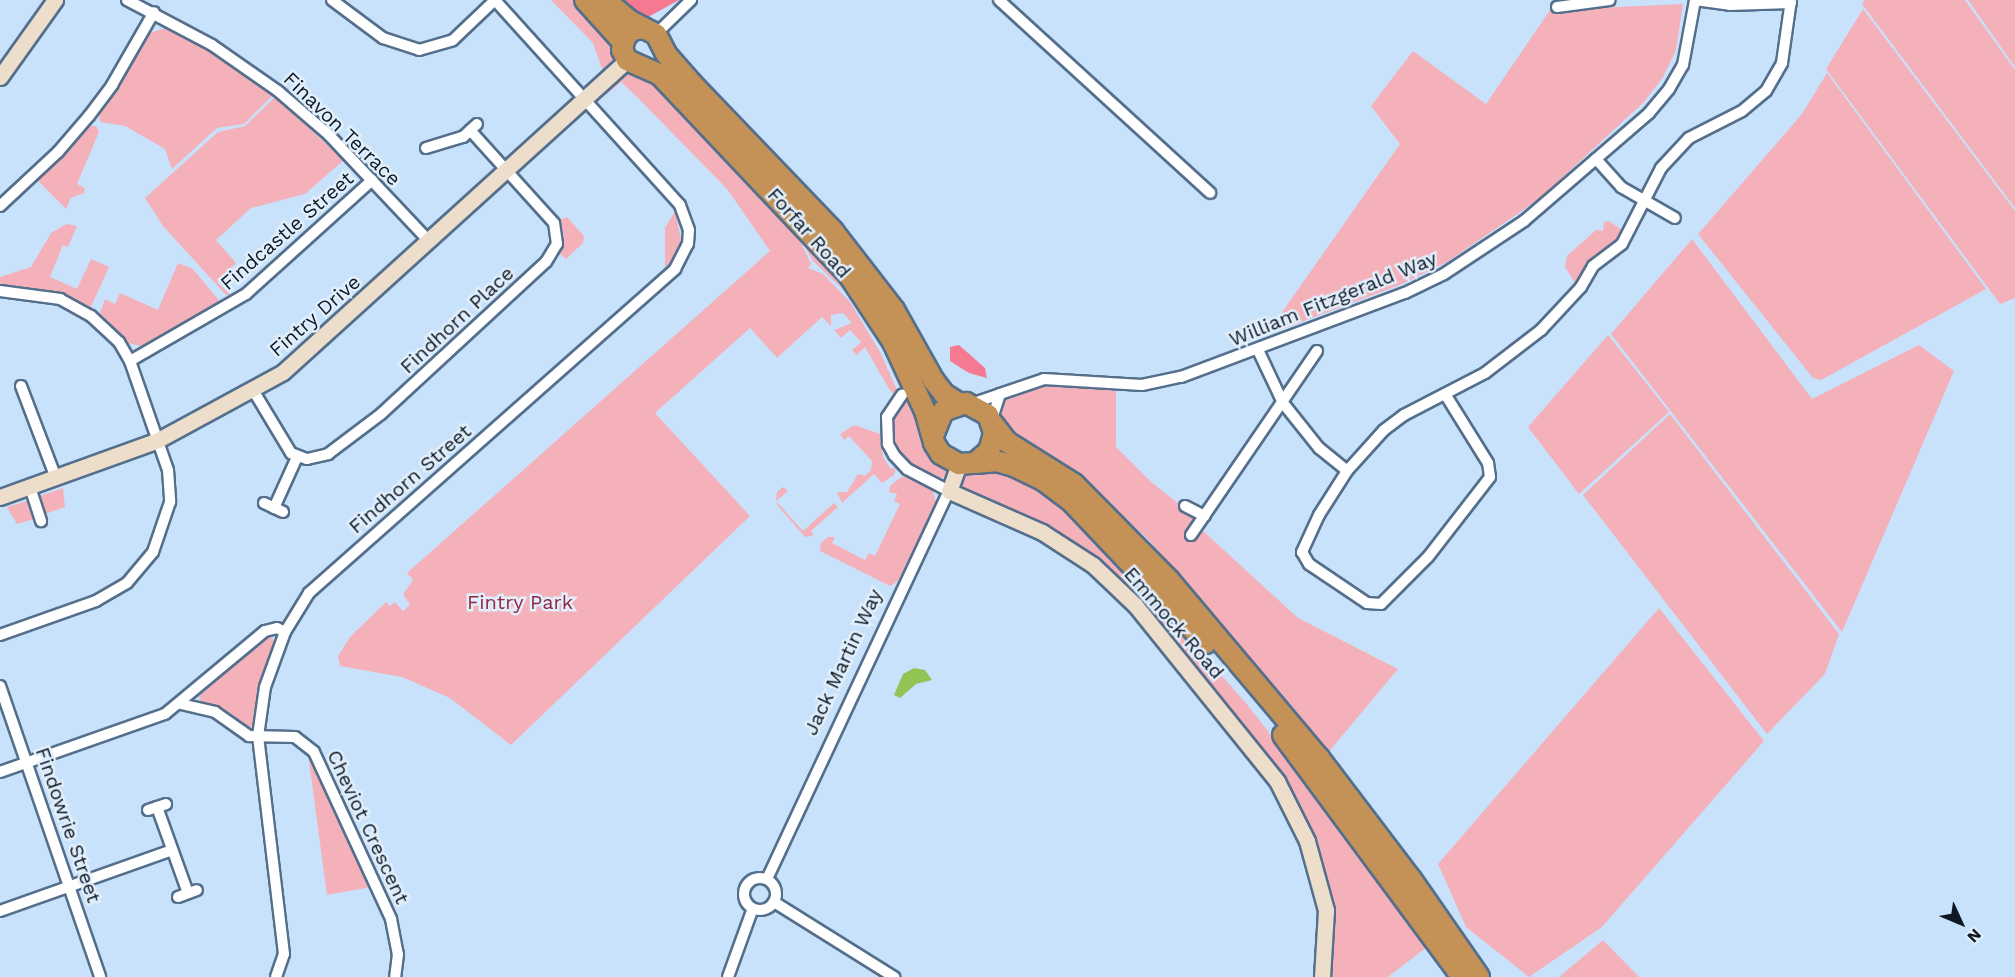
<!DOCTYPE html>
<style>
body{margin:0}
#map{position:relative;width:2015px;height:977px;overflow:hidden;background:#c9e2fc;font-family:"Work Sans",sans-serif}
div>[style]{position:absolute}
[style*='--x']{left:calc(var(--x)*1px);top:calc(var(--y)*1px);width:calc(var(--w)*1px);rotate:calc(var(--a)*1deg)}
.green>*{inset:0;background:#f4b1ba}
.forest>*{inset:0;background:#f57a91}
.water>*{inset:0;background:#91c455}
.roads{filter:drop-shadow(2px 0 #546f8c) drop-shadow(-2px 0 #546f8c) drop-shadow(0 2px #546f8c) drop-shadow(0 -2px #546f8c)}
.street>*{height:10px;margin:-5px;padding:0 5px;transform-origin:5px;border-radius:5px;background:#fff}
.street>.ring{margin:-5px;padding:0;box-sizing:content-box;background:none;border:10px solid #fff;border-radius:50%}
.secondary>*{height:15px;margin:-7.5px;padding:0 7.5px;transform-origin:7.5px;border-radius:7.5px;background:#eddecc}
.highway>*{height:20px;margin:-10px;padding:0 10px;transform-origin:10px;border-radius:10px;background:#c49256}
span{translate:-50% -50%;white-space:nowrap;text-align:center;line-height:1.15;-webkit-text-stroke:5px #e1eefb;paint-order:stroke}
.street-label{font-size:20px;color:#0d1823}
.park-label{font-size:20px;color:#932643}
.north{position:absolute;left:1931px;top:893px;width:60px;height:60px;-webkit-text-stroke:4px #e1eefb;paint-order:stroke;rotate:134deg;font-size:16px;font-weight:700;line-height:24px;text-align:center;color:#0d1823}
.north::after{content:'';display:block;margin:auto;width:21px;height:27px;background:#0d1823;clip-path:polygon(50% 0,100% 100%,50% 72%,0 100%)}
</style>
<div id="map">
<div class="green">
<i style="clip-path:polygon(551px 0,577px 0,614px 44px,613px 58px,604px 74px,593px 43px)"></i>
<i style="clip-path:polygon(1864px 0,1965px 0,2015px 70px,2015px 208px,1862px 4px)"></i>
<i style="clip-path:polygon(1968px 0,2015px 0,2015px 67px)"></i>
<i style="clip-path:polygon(1683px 4px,1676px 50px,1663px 77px,1644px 102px,1539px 199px,1447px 262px,1402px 284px,1283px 329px,1278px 318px,1400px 144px,1371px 106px,1413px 51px,1486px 104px,1550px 10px)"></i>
<i style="clip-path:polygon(1863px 9px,2015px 211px,2015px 298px,2000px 304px,1826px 69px)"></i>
<i style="clip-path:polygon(168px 27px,212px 52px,273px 95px,244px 124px,217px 128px,172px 169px,165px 149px,125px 126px,100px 122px,99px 115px,150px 33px)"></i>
<i style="clip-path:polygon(629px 73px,643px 73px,669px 90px,834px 266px,890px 348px,947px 466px,946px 475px,939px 480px,908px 463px,896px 447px,892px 427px,897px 407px,905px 400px,884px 350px,853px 299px,813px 261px,796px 232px,811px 264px,808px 268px,823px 274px,850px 302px,880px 352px,897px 390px,894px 394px,889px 389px,865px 347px,857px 355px,852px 350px,861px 342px,850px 330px,841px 338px,834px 330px,852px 323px,843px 313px,831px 315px,831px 326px,822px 317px,777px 358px,750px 328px,655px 413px,750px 516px,511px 745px,450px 698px,402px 677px,340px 666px,338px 656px,350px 637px,386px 602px,390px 606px,395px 602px,403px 611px,410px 605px,403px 594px,413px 580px,407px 573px,770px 251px,727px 189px,635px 95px,621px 82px,607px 94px,603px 90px)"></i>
<i style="clip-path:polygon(1827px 73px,1986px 289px,1821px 380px,1813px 378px,1698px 234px,1802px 114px)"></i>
<i style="clip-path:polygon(275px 97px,344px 160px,305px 194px,251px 208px,216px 240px,236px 263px,217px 282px,232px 296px,225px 294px,163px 226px,145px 198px,218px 132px,245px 126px)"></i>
<i style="clip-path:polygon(90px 126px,96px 126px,99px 132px,77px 184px,85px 188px,84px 193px,71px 198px,66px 209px,38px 181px)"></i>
<i style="clip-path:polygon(675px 211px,681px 240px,674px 259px,665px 268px,665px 228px)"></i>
<i style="clip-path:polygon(567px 217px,584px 236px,583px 243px,566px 259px,560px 254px,564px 238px,560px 220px)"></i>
<i style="clip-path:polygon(1609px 221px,1622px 230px,1618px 241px,1577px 286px,1565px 267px,1567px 256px,1596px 230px,1603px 231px,1604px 222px)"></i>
<i style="clip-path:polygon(66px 224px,77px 226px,68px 247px,63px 245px,50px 277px,77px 289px,91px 259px,109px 267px,91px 307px,62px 293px,0 284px,0 277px,31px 267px,51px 233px)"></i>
<i style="clip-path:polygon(1692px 239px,1812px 399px,1919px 345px,1954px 371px,1842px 632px,1611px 334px)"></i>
<i style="clip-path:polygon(178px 263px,193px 269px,221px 303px,144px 347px,128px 343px,100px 313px,105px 299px,115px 304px,120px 293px,158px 310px)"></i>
<i style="clip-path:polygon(1608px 335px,1669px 412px,1579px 494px,1528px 427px)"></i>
<i style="clip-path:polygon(1043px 384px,1116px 391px,1116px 447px,1151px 482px,1193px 515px,1201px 529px,1298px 618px,1398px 669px,1326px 755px,1147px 538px,1071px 471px,1017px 440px,1000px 424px,999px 410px,1008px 396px)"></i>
<i style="clip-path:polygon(1670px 414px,1839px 634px,1825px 674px,1767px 734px,1583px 495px)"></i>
<i style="clip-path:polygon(854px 425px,880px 434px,883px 457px,891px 469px,896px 467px,894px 475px,882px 483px,874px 474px,842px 503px,837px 492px,847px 492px,858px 474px,865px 476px,871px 470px,872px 461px,849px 436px,844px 440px,840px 434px)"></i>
<i style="clip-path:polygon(986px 466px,1034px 482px,1137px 581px,1246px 703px,1353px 840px,1427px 947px,1388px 977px,1327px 977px,1329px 929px,1288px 791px,1094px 562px,963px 490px,957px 481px,962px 468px)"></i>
<i style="clip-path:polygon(901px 477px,911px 477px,932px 488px,936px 502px,898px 581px,890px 586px,820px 551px,821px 543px,828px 537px,835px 537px,832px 543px,865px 560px,869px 553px,875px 556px,900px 504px,894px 501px,897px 494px,889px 492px,890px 486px)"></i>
<i style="clip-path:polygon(783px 487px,788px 491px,776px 501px,803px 531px,834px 503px,838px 507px,811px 531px,814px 535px,805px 537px,778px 506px,776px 501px,777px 492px)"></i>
<i style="clip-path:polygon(63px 488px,65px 507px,45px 514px,37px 497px)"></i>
<i style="clip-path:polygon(30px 500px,34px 519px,17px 524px,7px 507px)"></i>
<i style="clip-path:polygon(1659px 608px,1764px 741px,1602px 927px,1529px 977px,1466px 927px,1438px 864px)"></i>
<i style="clip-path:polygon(268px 635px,276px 642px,259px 693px,253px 725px,249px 728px,234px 716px,201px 703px,199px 696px)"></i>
<i style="clip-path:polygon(308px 754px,371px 887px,327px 895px)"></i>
<i style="clip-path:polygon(1603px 940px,1639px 977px,1559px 977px)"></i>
</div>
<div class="forest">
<i style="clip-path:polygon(617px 0,679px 0,650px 16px,639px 16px)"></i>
<i style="clip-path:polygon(959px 345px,985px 368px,987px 378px,969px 373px,950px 361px,950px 347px)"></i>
</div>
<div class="water">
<i style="clip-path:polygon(914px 668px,925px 670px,932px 680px,916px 684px,900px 698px,894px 695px,903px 674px)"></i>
</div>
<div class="roads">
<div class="street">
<i style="--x:127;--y:0;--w:96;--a:27.9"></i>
<i style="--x:212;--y:45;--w:80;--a:34.9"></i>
<i style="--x:278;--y:91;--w:67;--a:40.8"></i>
<i style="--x:329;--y:135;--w:147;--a:46.7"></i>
<i style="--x:332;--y:0;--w:64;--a:36.7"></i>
<i style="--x:383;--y:38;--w:38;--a:18"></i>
<i style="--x:419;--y:50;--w:35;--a:-16"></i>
<i style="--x:453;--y:40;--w:58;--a:-43.6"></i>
<i style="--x:999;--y:0;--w:286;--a:42.4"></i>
<i style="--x:1695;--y:0;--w:35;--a:8"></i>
<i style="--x:1730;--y:5;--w:61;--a:-1.9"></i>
<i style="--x:1557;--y:7;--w:53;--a:-7.5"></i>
<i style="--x:656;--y:34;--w:49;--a:-44.2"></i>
<i style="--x:426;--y:148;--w:39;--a:-17"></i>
<i style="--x:463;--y:137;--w:19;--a:-43"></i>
<i style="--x:1596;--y:159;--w:38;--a:48"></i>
<i style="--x:1621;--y:187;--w:62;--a:29.9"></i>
<i style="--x:0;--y:206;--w:79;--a:-43"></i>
<i style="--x:58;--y:152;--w:48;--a:-49.3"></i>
<i style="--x:89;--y:116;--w:39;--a:-53"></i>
<i style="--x:112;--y:85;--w:84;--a:-60.1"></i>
<i style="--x:0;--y:291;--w:61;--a:7.6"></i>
<i style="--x:60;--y:299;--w:35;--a:29"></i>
<i style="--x:91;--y:316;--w:38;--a:43"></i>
<i style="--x:119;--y:342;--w:22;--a:60"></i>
<i style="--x:130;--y:361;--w:115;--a:70.8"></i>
<i style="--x:168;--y:470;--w:32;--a:86"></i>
<i style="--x:170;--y:502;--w:53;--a:108.8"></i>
<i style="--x:153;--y:552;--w:40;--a:130"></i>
<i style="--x:127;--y:583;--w:36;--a:150"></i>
<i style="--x:96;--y:601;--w:102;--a:160.5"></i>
<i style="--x:1258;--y:350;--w:59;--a:64.7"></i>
<i style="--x:1283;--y:403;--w:58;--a:51.3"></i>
<i style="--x:1319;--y:448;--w:36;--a:39"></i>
<i style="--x:1347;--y:471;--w:55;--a:-47.9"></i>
<i style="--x:1384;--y:430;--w:25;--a:-37"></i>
<i style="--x:1404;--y:415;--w:91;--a:-27.4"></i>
<i style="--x:1485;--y:373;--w:71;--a:-37.5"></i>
<i style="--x:1541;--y:330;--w:59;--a:-47.1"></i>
<i style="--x:1581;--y:287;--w:24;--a:-60"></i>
<i style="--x:1593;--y:266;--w:36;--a:-37"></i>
<i style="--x:1622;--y:244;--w:85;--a:-62.8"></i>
<i style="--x:1661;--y:168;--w:41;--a:-47"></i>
<i style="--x:1689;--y:138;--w:59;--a:-27"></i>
<i style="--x:1742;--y:111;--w:31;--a:-40"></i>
<i style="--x:1766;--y:91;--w:32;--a:-60"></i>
<i style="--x:1782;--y:63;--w:64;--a:-81.9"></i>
<i style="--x:130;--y:361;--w:134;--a:-30"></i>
<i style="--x:246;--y:294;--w:170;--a:-42.1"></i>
<i style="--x:21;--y:386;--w:98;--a:69.2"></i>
<i style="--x:253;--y:390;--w:74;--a:58.9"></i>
<i style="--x:291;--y:453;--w:17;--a:21"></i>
<i style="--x:307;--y:459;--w:22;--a:-13"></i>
<i style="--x:328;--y:454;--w:66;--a:-37"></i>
<i style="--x:381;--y:414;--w:224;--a:-42.7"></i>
<i style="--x:546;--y:262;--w:21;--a:-59"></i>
<i style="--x:557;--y:244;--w:21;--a:-98"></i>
<i style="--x:554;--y:223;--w:125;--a:-132.1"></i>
<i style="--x:1000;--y:394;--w:46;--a:-18.8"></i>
<i style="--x:1044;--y:379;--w:98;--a:3.5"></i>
<i style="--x:1142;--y:385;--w:40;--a:-12"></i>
<i style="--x:1181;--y:377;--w:239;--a:-20.6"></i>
<i style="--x:1405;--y:293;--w:43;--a:-26"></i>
<i style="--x:1444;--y:274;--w:96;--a:-33.5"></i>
<i style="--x:1524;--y:221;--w:165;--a:-40.8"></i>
<i style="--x:1649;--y:113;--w:31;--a:-50"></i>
<i style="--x:1669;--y:89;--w:28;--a:-60"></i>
<i style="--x:1683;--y:65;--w:66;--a:-79.5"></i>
<i style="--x:971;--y:404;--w:31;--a:-19"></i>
<i style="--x:1000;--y:394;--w:28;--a:108"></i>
<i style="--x:1347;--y:471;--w:52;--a:122.5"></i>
<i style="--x:1319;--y:515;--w:41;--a:114.7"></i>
<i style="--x:1302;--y:552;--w:14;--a:60"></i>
<i style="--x:1309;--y:564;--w:70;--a:33.9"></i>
<i style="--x:1367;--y:603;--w:14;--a:4"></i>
<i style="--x:1381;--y:604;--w:66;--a:-45"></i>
<i style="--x:1428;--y:557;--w:101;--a:-52.2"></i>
<i style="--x:1490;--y:477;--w:14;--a:-98"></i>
<i style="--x:1488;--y:463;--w:81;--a:-121.9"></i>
<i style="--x:30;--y:487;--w:36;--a:72"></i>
<i style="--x:264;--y:503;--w:21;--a:25"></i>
<i style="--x:1185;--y:506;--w:22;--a:27"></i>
<i style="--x:274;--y:508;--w:56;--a:-65.7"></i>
<i style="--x:1191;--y:535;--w:223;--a:-55.6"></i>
<i style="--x:0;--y:686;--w:308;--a:71"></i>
<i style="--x:181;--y:704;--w:35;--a:13"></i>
<i style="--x:215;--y:712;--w:42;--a:35.2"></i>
<i style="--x:249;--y:736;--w:46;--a:1.2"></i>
<i style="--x:295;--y:737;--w:24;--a:38"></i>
<i style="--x:314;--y:752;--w:184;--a:65.2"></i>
<i style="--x:391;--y:919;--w:36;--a:79"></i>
<i style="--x:398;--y:954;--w:23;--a:97"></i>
<i style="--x:0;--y:772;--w:175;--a:-19.4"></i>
<i style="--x:165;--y:714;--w:130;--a:-39.7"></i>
<i style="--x:265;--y:631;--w:12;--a:-14"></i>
<i style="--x:277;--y:628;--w:9;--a:27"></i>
<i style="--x:157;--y:807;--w:91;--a:70.2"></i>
<i style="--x:148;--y:810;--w:19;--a:-18"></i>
<i class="ring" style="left:744px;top:878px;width:22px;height:22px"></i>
<i style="--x:767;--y:879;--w:429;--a:-64.9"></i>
<i style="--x:949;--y:491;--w:47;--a:-152.4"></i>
<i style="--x:907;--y:469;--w:19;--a:-133"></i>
<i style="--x:894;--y:455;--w:13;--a:-119"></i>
<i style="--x:888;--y:444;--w:27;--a:-92"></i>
<i style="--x:887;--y:417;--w:27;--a:-56"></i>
<i style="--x:178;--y:897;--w:20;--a:-20"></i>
<i style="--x:774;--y:902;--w:142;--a:32"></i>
<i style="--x:0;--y:911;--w:182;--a:-19.5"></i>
<i style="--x:276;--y:977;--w:24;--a:-71"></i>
<i style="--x:284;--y:954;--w:220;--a:-96.8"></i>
<i style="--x:258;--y:736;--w:49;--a:-81.9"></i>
<i style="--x:265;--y:687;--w:59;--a:-70"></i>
<i style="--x:285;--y:632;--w:46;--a:-58.4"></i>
<i style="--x:309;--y:593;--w:489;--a:-41.5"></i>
<i style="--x:675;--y:269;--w:28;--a:-63"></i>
<i style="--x:688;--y:244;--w:14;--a:-86"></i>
<i style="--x:689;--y:230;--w:27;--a:-110"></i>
<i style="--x:680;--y:205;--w:276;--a:-132.1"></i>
<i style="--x:728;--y:977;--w:73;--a:-70.1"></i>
</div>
<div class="secondary">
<i style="--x:0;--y:77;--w:95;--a:-54.5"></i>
<i style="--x:959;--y:464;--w:29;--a:110"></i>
<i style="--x:949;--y:491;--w:102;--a:23.8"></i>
<i style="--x:1042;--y:532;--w:61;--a:32.9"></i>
<i style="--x:1093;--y:565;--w:58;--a:43.6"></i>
<i style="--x:1135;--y:605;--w:226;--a:51.1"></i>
<i style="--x:1277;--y:781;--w:67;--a:63.4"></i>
<i style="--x:1307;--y:841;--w:72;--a:74.6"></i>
<i style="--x:1326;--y:910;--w:67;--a:93.4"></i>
<i style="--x:0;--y:497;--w:168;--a:-19.8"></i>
<i style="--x:158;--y:440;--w:142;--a:-28.5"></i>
<i style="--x:283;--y:372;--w:464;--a:-42.2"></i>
</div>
<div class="highway">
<i style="--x:585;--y:0;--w:57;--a:47.9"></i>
<i style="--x:605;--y:0;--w:33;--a:40"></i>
<i style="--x:630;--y:21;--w:29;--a:27"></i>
<i style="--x:656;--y:34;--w:22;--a:63"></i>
<i style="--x:666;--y:54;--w:41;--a:48.9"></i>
<i style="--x:693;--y:85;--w:202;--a:46.2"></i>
<i style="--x:833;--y:231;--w:100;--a:52.3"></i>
<i style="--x:894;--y:310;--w:81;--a:60.6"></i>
<i style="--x:934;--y:381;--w:16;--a:52"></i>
<i style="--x:944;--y:394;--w:19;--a:32"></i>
<i style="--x:644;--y:28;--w:12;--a:171"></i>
<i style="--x:632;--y:30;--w:10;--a:135"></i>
<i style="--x:625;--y:37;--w:13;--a:103"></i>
<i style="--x:622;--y:50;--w:11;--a:63"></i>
<i style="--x:627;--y:60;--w:36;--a:24"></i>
<i style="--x:660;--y:75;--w:275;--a:46.6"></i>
<i style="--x:849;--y:275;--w:80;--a:56.7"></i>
<i style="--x:893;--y:342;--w:76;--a:65.1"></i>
<i style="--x:925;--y:411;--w:33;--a:74"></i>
<i style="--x:934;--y:443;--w:13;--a:58"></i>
<i style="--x:941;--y:454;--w:21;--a:29"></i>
<i style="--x:959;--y:464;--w:16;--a:-4"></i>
<i style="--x:975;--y:463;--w:18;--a:-41"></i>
<i style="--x:989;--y:451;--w:19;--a:-74"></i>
<i style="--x:994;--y:433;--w:19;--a:-108"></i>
<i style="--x:988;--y:415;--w:25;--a:-151"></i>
<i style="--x:966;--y:403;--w:24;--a:161"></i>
<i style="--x:943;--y:411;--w:27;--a:112"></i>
<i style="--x:993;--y:424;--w:23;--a:52"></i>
<i style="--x:1007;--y:442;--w:79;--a:32.1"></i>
<i style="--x:1074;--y:484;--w:135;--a:45.3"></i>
<i style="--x:1169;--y:580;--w:233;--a:49.9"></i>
<i style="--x:1319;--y:758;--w:152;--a:52.8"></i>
<i style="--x:1411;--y:879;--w:119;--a:55.2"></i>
<i style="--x:975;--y:463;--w:21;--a:-5"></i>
<i style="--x:996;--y:461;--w:19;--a:16"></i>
<i style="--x:1014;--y:466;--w:32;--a:26"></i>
<i style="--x:1043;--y:480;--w:38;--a:37"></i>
<i style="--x:1073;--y:503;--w:193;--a:46.5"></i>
<i style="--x:1283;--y:735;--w:301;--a:53.5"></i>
</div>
</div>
<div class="street-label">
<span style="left:342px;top:129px;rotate:44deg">Finavon Terrace</span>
<span style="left:287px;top:231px;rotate:-41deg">Findcastle Street</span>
<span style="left:809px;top:233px;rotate:48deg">Forfar Road</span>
<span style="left:1333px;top:299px;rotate:-22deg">William Fitzgerald Way</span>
<span style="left:315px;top:316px;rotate:-41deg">Fintry Drive</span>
<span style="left:457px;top:320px;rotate:-43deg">Findhorn Place</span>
<span style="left:410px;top:479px;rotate:-41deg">Findhorn Street</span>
<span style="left:1174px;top:623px;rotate:49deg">Emmock Road</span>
<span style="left:843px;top:662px;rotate:-65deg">Jack Martin Way</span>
<span style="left:68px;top:825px;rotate:71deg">Findowrie Street</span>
<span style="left:368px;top:827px;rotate:65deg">Cheviot Crescent</span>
</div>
<div class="park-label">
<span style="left:520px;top:602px">Fintry Park</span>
</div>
<div class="north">N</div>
</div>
